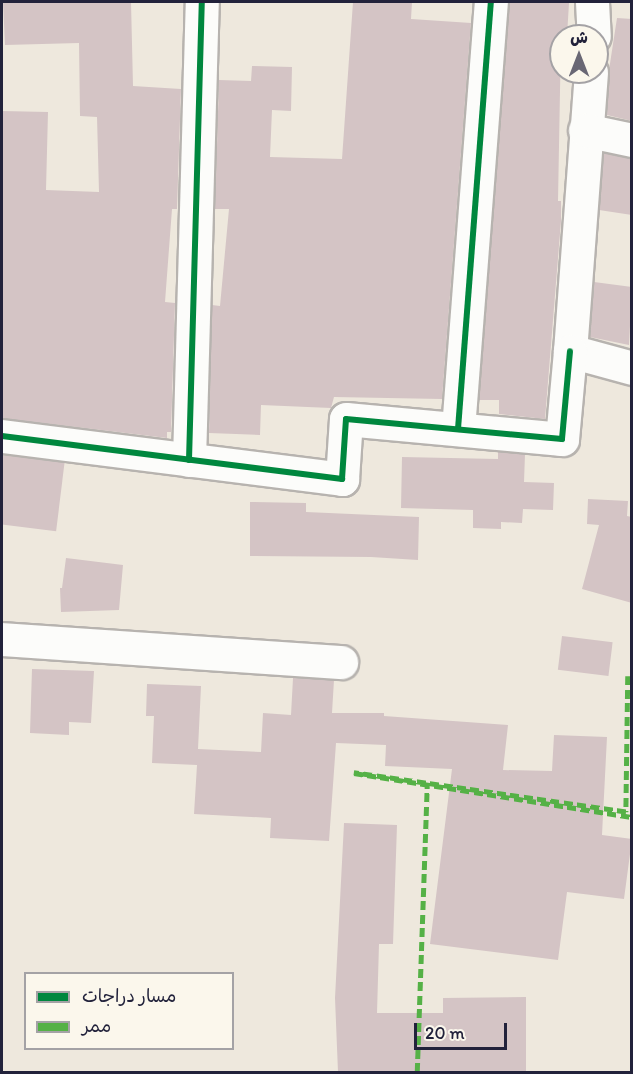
<!DOCTYPE html>
<meta charset="utf-8">
<style>
body{margin:0}
#map{position:relative;width:633px;height:1074px;overflow:hidden;background:#eee8dd;font-family:Itim,"Playpen Sans Arabic",sans-serif}
div>[style]{position:absolute}
[style*='--x']{left:calc(var(--x)*1px);top:calc(var(--y)*1px);width:calc(var(--w)*1px);rotate:calc(var(--a)*1deg)}
.building>*{inset:0;background:#d4c4c5;transform-origin:0 0}
.roads{filter:drop-shadow(2px 0 #b7b3af) drop-shadow(-2px 0 #b7b3af) drop-shadow(0 2px #b7b3af) drop-shadow(0 -2px #b7b3af)}
.minor>*{height:33px;margin:-16.5px;padding:0 16.5px;transform-origin:16.5px;border-radius:16.5px;background:#fcfcfa}
.quiet>*{height:4.5px;margin-top:-2.25px;transform-origin:0;background:repeating-linear-gradient(90deg,#55b146 0 9px,transparent 0 13.5px)}
.cycleway>*{height:6px;margin:-3px;padding:0 3px;transform-origin:3px;border-radius:3px;background:#00873e}
span{translate:-50% -50%;white-space:nowrap;text-align:center;line-height:1.15;-webkit-text-stroke:6px #fbf7ec;paint-order:stroke}
.frame{position:absolute;inset:0;border:3px solid #22223b;pointer-events:none}
.legend{position:absolute;left:24px;top:972px;width:210px;height:78px;box-sizing:border-box;background:#fbf7ec;border:2px solid #a4a2a5;margin:0;padding:8px 10px;list-style:none;font-size:18px;color:#22223b}
.legend li{display:flex;align-items:center;gap:12px;height:30px}
.legend b{width:30px;border:2px solid #a4a2a5}
.north{position:absolute;left:549px;top:24px;width:60px;height:60px;box-sizing:border-box;background:#fbf7ec;border:2px solid #a4a2a5;border-radius:50%;rotate:0deg;font-size:16px;font-weight:700;line-height:24px;text-align:center;color:#22223b}
.north::after{content:'';display:block;margin:auto;width:21px;height:27px;background:#696774;clip-path:polygon(50% 0,100% 100%,50% 72%,0 100%)}
.scale{position:absolute;left:414px;top:1023px;width:93px;height:27px;box-sizing:border-box;border:3px solid #22223b;border-top:0;padding-left:8px;font-size:18px;line-height:21px;white-space:nowrap;color:#22223b;-webkit-text-stroke:4px #fbf7ec;paint-order:stroke}
</style>
<div id="map">
<div class="building">
<i style="clip-path:polygon(3px 2px,131px 2px,133px 86px,181px 89px,177px 209px,172px 209px,165px 302px,175px 303px,171px 432px,167px 432px,167px 438px,2px 418px,2px 111px,48px 112px,46px 190px,99px 192px,97px 117px,80px 116px,79px 43px,5px 45px)"></i>
<i style="clip-path:polygon(353px 2px,412px 2px,411px 19px,471px 23px,442px 399px,334px 397px,331px 408px,261px 405px,260px 435px,209px 433px,212px 305px,220px 306px,229px 209px,215px 209px,219px 80px,251px 81px,252px 66px,292px 67px,291px 111px,272px 110px,270px 157px,342px 159px)"></i>
<i style="clip-path:polygon(509px 2px,569px 3px,567px 36px,561px 36px,558px 201px,561px 201px,561px 221px,545px 419px,499px 414px,499px 400px,479px 400px)"></i>
<i style="clip-path:polygon(617px 18px,632px 19px,632px 121px,607px 115px,609px 70px)"></i>
<i style="clip-path:polygon(604px 153px,632px 158px,632px 215px,599px 210px)"></i>
<i style="clip-path:polygon(594px 282px,632px 287px,629px 345px,590px 337px)"></i>
<i style="clip-path:polygon(498px 452px,525px 454px,524px 482px,554px 483px,553px 510px,523px 509px,522px 523px,501px 522px,501px 529px,473px 528px,473px 510px,401px 508px,402px 457px,498px 459px)"></i>
<i style="left:2px;top:455px;width:63px;height:69px;rotate:7deg"></i>
<i style="clip-path:polygon(588px 499px,628px 501px,627px 516px,632px 517px,632px 603px,582px 589px,599px 525px,587px 524px)"></i>
<i style="clip-path:polygon(250px 502px,306px 503px,306px 512px,419px 517px,418px 560px,371px 557px,250px 556px)"></i>
<i style="clip-path:polygon(66px 558px,123px 565px,119px 610px,61px 612px,60px 588px,62px 588px)"></i>
<i style="left:562px;top:636px;width:51px;height:34px;rotate:7deg"></i>
<i style="clip-path:polygon(32px 669px,94px 671px,91px 723px,69px 722px,69px 735px,30px 733px)"></i>
<i style="clip-path:polygon(293px 678px,334px 680px,332px 713px,384px 713px,384px 716px,508px 725px,503px 770px,552px 771px,554px 735px,607px 737px,602px 835px,632px 839px,624px 899px,567px 892px,558px 960px,430px 944px,452px 769px,385px 766px,386px 745px,336px 743px,329px 841px,270px 838px,271px 818px,194px 814px,197px 765px,152px 763px,154px 716px,146px 716px,147px 684px,201px 686px,198px 749px,261px 752px,263px 713px,291px 715px)"></i>
<i style="clip-path:polygon(344px 823px,397px 825px,393px 944px,379px 944px,377px 1013px,443px 1013px,443px 998px,526px 997px,526px 1072px,338px 1072px,335px 998px)"></i>
</div>
<div class="roads">
<div class="minor">
<i style="--x:592;--y:2;--w:34;--a:87"></i>
<i style="--x:591;--y:72;--w:280;--a:94.3"></i>
<i style="--x:570;--y:351;--w:64;--a:15.3"></i>
<i style="--x:585;--y:130;--w:48;--a:12"></i>
<i style="--x:458;--y:429;--w:428;--a:-85.6"></i>
<i style="--x:2;--y:436;--w:343;--a:7.2"></i>
<i style="--x:342;--y:479;--w:60;--a:-86.2"></i>
<i style="--x:346;--y:419;--w:217;--a:5.3"></i>
<i style="--x:562;--y:439;--w:88;--a:-84.8"></i>
<i style="--x:189;--y:460;--w:458;--a:-88.4"></i>
<i style="--x:2;--y:639;--w:340;--a:3.9"></i>
</div>
</div>
<div class="quiet">
<i style="--x:628;--y:676;--w:136;--a:90.8"></i>
<i style="--x:626;--y:812;--w:275;--a:-171.8"></i>
<i style="--x:354;--y:773;--w:281;--a:9"></i>
<i style="--x:417;--y:1072;--w:288;--a:-88"></i>
</div>
<div class="cycleway">
<i style="--x:458;--y:429;--w:428;--a:-85.6"></i>
<i style="--x:2;--y:436;--w:343;--a:7.2"></i>
<i style="--x:342;--y:479;--w:60;--a:-86.2"></i>
<i style="--x:346;--y:419;--w:217;--a:5.3"></i>
<i style="--x:562;--y:439;--w:88;--a:-84.8"></i>
<i style="--x:189;--y:460;--w:458;--a:-88.4"></i>
</div>
<div class="frame"></div>
<ul class="legend">
<li><b style="height:8px;background:#00873e"></b>مسار دراجات</li>
<li><b style="height:8px;background:#55b146"></b>ممر</li>
</ul>
<div class="north">ش</div>
<div class="scale">20 m</div>
</div>
